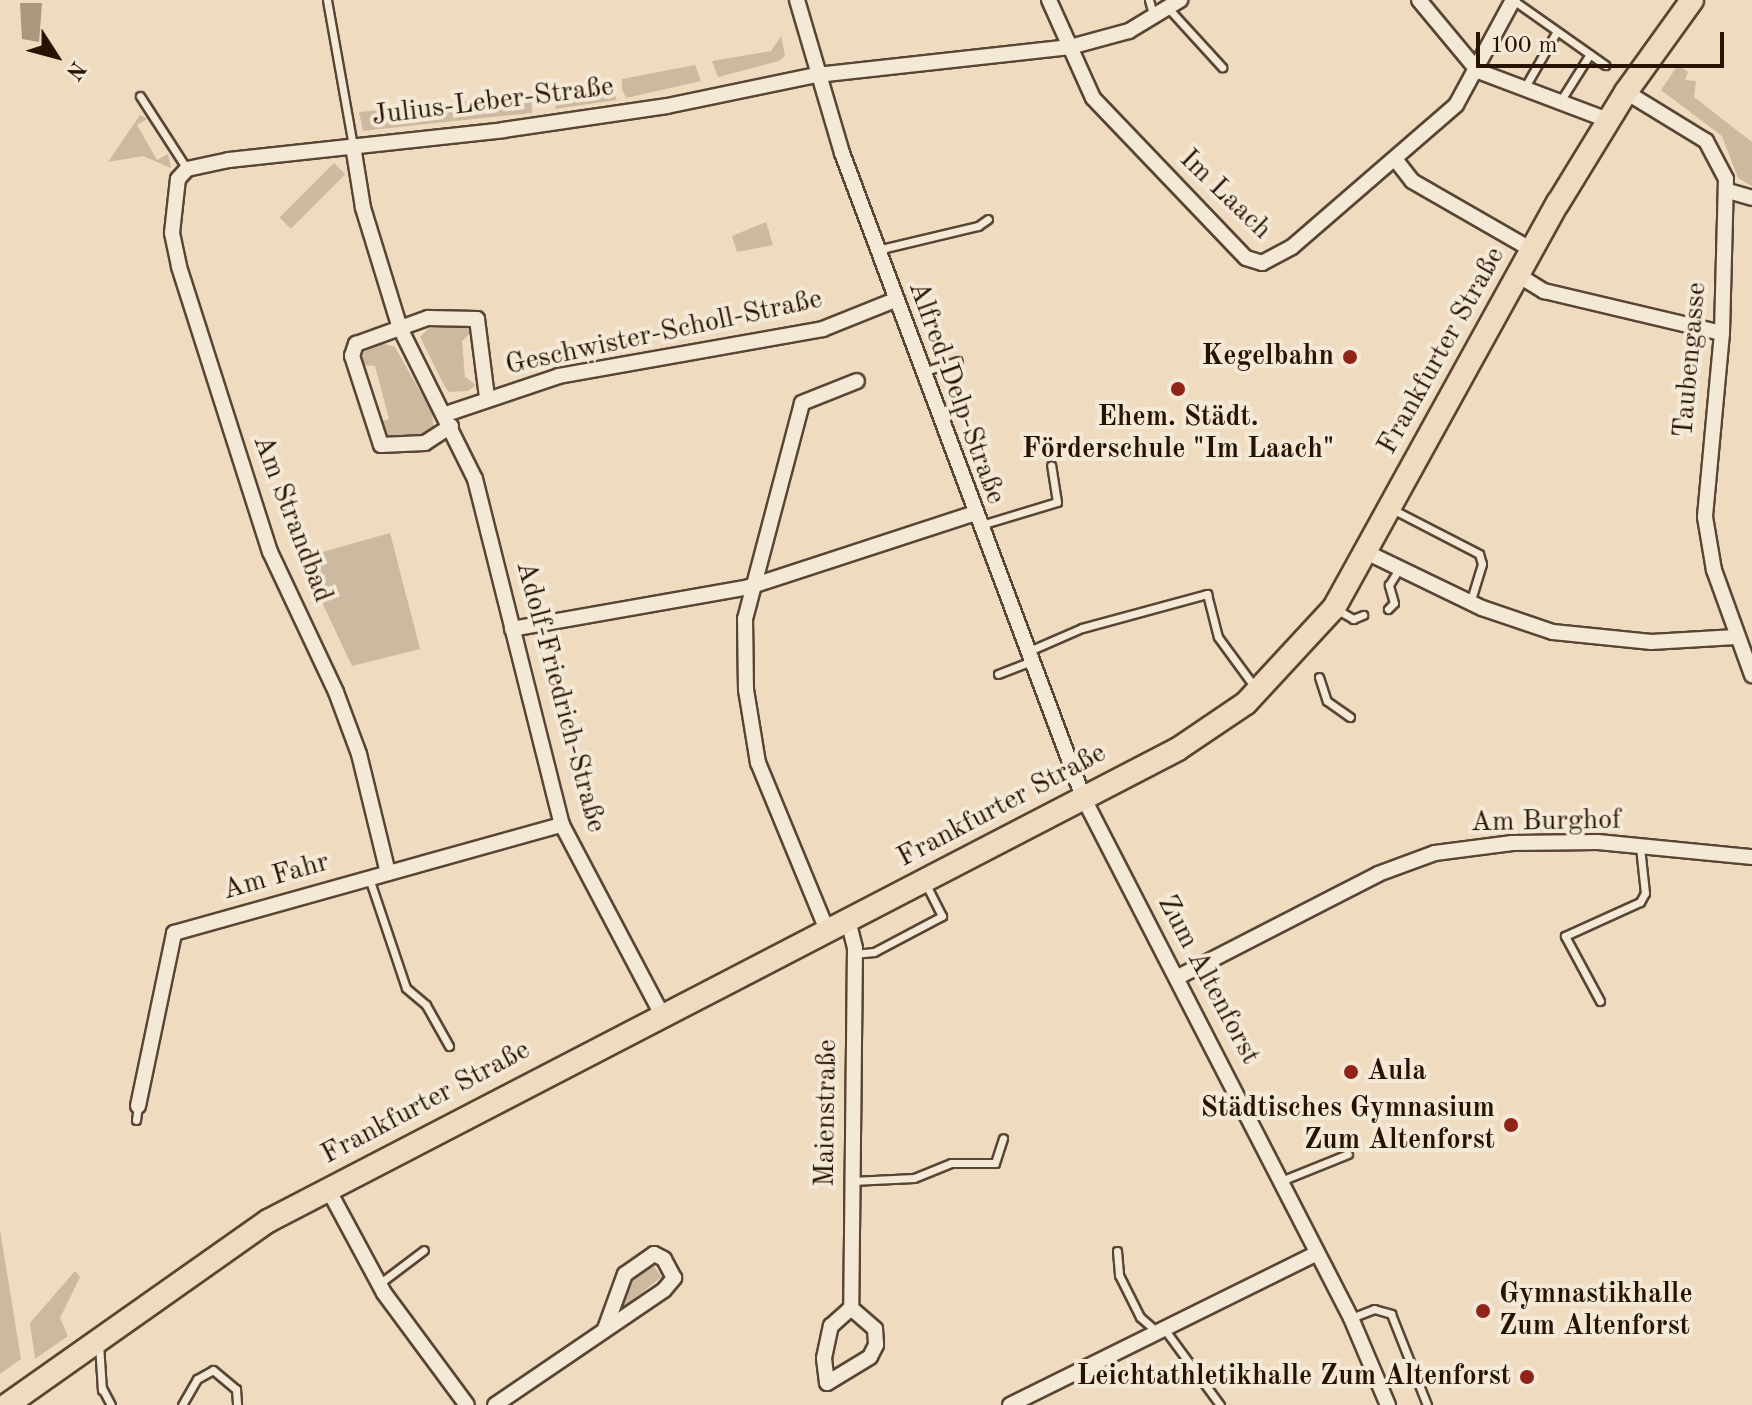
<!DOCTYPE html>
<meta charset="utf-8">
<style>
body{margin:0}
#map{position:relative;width:1752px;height:1405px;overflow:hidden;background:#eedbc0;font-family:"Old Standard TT",serif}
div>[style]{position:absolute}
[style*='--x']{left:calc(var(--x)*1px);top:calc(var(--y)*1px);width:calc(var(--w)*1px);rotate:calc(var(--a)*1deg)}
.green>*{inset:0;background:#ccb9a0;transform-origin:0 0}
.water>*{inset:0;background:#aa9780}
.roads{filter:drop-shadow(2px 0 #594533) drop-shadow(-2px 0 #594533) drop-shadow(0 2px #594533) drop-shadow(0 -2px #594533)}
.service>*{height:7px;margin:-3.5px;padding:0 3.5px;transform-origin:3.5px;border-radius:3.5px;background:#f4e8d6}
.minor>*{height:14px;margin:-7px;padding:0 7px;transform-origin:7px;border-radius:7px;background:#f4e8d6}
.primary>*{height:22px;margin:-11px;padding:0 11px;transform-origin:11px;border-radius:11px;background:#eedbc0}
.dots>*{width:22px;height:22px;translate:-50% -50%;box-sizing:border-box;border:4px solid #f4e8d6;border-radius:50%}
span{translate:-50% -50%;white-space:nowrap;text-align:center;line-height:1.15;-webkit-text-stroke:8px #f4e8d6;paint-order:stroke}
.street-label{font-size:28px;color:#271304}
.poi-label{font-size:28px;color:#271304;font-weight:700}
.right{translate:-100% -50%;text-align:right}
.left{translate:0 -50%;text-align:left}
.north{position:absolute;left:16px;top:16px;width:80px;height:80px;-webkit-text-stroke:6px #f4e8d6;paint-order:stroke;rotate:126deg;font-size:22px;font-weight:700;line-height:32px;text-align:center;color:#271304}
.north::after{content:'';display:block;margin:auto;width:28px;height:36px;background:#271304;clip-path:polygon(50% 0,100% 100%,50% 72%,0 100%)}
.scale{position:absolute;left:1476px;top:32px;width:248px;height:36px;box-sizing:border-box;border:4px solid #271304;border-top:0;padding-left:10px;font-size:24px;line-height:28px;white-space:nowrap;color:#271304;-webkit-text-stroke:6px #f4e8d6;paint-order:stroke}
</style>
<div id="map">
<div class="green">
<i style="clip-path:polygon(781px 36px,785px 56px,779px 61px,718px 77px,712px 61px,771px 51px)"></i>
<i style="clip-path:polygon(695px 65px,701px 81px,626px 98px,622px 89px,622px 79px)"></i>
<i style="clip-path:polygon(1678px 65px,1688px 72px,1685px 80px,1696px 81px,1694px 97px,1752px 142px,1752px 186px,1738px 178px,1722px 136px,1661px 90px)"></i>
<i style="clip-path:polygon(613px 81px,616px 100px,555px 109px,558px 101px,578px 88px)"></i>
<i style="clip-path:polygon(531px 95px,532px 113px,445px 122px,363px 131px,359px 112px)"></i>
<i style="clip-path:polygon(140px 115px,147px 119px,137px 125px,157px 160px,168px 154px,171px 168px,143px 156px,108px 162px)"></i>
<i style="left:334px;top:163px;width:16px;height:77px;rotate:45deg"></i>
<i style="clip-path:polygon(766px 222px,773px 245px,737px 252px,732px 236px)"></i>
<i style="clip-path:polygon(432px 325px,470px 326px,473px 331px,462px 341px,465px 377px,476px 385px,468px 391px,449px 392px,444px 385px,420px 337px)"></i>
<i style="clip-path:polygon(381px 343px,395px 347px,432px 413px,434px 429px,422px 438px,384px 438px,376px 423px,389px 419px,375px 366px,361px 365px,362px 353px)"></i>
<i style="clip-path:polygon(390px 533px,420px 649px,352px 666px,301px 558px)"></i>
<i style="clip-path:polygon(0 1230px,21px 1359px,0 1374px)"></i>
<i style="clip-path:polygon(651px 1262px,664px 1280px,660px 1278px,622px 1309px,629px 1277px,636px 1277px)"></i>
<i style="clip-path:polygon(75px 1271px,80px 1277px,60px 1318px,68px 1336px,35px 1359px,30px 1323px)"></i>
</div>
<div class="water">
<i style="clip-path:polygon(20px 3px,42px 3px,39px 42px,22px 39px)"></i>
</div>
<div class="roads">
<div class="service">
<i style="--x:327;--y:0;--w:148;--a:79.9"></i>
<i style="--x:1149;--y:0;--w:18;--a:74"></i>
<i style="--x:1513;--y:0;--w:113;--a:35.2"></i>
<i style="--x:1169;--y:9;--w:79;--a:47.6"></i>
<i style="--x:1525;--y:87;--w:64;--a:-60.3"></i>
<i style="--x:140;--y:96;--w:87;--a:57.2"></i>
<i style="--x:1561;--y:100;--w:54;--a:-57.8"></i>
<i style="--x:877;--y:250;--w:104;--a:-13.4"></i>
<i style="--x:978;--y:226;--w:12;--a:-35"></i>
<i style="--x:925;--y:371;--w:34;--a:-17"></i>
<i style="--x:1392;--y:509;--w:98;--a:27.3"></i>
<i style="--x:1479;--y:554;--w:10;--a:73"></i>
<i style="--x:1482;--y:564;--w:41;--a:107.1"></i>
<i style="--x:981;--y:525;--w:79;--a:-16.8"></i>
<i style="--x:1057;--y:502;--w:37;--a:-99"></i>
<i style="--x:1336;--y:609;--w:20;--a:30"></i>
<i style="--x:1353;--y:619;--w:11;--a:-22"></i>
<i style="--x:1388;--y:609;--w:8;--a:-45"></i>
<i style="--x:1394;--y:603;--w:19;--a:-106"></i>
<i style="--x:1389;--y:585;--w:19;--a:-58"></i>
<i style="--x:1029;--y:651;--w:58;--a:-23.5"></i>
<i style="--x:1082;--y:628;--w:130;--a:-15.2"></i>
<i style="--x:1207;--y:594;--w:44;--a:75.7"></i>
<i style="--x:1218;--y:637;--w:64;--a:53.8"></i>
<i style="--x:998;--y:674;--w:36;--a:-21"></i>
<i style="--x:1319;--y:677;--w:25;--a:72"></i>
<i style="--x:1327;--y:701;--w:28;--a:35"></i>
<i style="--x:369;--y:878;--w:116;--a:71.4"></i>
<i style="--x:406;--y:988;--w:26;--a:40"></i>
<i style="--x:426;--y:1005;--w:47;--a:60.7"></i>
<i style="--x:854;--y:954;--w:20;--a:-6"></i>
<i style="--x:874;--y:952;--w:77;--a:-27.9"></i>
<i style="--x:942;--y:916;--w:37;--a:-117"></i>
<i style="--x:1600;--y:1001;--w:74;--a:-118.3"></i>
<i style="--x:1565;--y:936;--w:82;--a:-24.4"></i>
<i style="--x:1640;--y:902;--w:10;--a:-61"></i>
<i style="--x:1645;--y:893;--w:46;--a:-96.2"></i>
<i style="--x:136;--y:1120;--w:14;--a:-82"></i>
<i style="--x:852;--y:1181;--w:62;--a:-2.8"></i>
<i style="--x:914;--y:1178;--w:40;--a:-22"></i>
<i style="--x:951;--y:1163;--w:44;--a:0"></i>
<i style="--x:995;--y:1163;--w:26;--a:-72"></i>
<i style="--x:1281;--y:1181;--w:72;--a:-21.9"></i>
<i style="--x:1117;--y:1251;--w:24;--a:85"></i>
<i style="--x:1119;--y:1275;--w:47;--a:63.4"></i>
<i style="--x:1140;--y:1317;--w:23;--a:41"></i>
<i style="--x:379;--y:1284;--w:56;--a:-37.1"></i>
<i style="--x:1351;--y:1318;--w:25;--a:-21"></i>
<i style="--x:1374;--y:1309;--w:18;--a:16"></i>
<i style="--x:1391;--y:1314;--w:98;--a:68.4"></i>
<i style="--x:1165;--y:1330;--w:93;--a:53.7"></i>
<i style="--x:99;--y:1344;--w:46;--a:86.3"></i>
<i style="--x:102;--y:1388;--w:19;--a:62"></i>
<i style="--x:182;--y:1405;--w:30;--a:-60"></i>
<i style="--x:197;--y:1379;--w:18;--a:-29"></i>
<i style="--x:213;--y:1370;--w:30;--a:40"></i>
<i style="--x:236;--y:1389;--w:16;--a:86"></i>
</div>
<div class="minor">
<i style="--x:797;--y:0;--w:159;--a:73.6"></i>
<i style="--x:842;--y:153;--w:688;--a:69.48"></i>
<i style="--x:1083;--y:797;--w:586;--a:62.78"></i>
<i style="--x:1351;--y:1318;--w:95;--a:67"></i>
<i style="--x:1049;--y:0;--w:107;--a:65.8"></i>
<i style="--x:1093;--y:98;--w:221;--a:46.3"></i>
<i style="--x:1246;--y:258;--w:17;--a:17"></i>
<i style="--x:1262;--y:263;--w:34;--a:-28"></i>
<i style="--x:1292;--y:247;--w:217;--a:-40.9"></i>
<i style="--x:1456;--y:105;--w:119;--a:-61.5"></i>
<i style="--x:1419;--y:0;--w:92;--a:50.3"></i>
<i style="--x:1478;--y:71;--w:139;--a:20.7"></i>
<i style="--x:1626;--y:92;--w:94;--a:31.5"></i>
<i style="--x:1706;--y:141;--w:43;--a:62.2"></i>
<i style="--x:1726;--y:179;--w:154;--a:91.5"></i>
<i style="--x:1722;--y:333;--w:185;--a:95.3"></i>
<i style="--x:1705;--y:517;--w:54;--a:80.4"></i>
<i style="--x:1714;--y:570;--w:112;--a:70.1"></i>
<i style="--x:353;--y:146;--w:63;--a:80.8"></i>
<i style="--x:363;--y:208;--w:126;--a:72.9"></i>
<i style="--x:400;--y:328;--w:169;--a:63.6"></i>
<i style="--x:475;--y:479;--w:357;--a:75.9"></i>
<i style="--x:562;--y:825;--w:215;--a:62.2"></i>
<i style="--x:1395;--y:159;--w:28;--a:52"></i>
<i style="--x:1412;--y:181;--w:138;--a:29.9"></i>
<i style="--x:1728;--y:191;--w:25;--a:16"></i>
<i style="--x:1518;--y:275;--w:31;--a:32"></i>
<i style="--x:1544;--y:291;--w:183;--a:13.3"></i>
<i style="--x:446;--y:414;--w:119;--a:-18.6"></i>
<i style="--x:559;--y:376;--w:268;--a:-10.1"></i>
<i style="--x:823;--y:329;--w:78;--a:-21.9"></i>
<i style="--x:451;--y:426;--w:31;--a:147"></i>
<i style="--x:425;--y:443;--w:44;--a:177.4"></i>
<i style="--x:381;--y:445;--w:94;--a:-108"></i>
<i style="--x:352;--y:356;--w:13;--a:-72"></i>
<i style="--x:356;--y:344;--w:77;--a:-19.9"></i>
<i style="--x:428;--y:318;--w:49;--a:1.2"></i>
<i style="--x:477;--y:319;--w:79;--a:82.7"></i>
<i style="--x:1366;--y:552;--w:129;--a:25.8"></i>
<i style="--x:1482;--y:608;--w:75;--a:18.7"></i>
<i style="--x:1553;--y:632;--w:99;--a:5.8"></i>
<i style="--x:1651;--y:642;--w:85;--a:-3.4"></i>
<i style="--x:512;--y:629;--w:241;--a:-10"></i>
<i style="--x:749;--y:587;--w:236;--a:-18.1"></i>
<i style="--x:388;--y:873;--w:122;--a:-103.7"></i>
<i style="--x:359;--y:754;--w:66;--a:-110.4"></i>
<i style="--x:336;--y:692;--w:155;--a:-115.2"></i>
<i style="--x:270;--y:552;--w:300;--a:-107.7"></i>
<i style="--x:179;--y:266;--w:34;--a:-102"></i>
<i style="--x:172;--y:233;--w:54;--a:-83.7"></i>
<i style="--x:178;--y:179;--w:13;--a:-48"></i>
<i style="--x:187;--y:169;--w:43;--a:-12.1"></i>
<i style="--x:229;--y:160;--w:276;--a:-6.2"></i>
<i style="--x:503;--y:130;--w:166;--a:-8.3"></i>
<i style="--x:667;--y:106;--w:153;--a:-11.7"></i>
<i style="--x:817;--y:75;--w:255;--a:-6.3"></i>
<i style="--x:1070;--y:47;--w:61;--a:-15.2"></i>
<i style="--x:1129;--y:31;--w:60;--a:-31.3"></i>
<i style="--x:848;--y:920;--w:29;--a:76"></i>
<i style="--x:855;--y:948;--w:360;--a:90.6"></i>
<i style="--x:827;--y:930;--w:181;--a:-112.4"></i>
<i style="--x:758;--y:763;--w:74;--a:-99.3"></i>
<i style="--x:746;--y:690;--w:71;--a:-90.8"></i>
<i style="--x:745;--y:619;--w:223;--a:-75.2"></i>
<i style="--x:802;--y:403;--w:59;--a:-21.8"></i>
<i style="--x:1178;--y:977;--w:225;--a:-27.2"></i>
<i style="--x:1378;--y:874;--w:61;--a:-20.2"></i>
<i style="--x:1435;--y:853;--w:78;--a:-7.4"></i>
<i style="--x:1512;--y:843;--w:86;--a:-0.7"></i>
<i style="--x:1598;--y:842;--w:155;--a:5.6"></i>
<i style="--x:138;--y:1106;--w:177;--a:-78.2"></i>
<i style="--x:174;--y:933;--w:403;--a:-15.6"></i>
<i style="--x:328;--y:1189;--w:118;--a:61.7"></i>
<i style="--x:384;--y:1293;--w:139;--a:53.5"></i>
<i style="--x:851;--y:1308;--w:32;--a:41"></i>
<i style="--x:875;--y:1329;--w:16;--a:86"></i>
<i style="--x:876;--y:1345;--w:13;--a:117"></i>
<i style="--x:870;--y:1357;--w:50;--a:148.8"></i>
<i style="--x:827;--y:1383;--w:25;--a:-97"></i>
<i style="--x:824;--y:1358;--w:33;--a:-78"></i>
<i style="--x:831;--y:1326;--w:27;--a:-42"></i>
<i style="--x:495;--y:1405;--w:204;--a:-34.2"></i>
<i style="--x:664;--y:1290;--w:16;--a:-50"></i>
<i style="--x:674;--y:1278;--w:21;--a:-118"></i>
<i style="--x:664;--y:1259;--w:11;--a:-153"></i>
<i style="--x:654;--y:1254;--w:35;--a:145"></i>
<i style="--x:625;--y:1274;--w:59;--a:110"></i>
<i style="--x:1010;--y:1405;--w:343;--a:-26.3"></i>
</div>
<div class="primary">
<i style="--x:7;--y:1405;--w:319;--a:-35.2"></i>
<i style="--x:268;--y:1221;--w:1025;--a:-27.41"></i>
<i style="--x:1178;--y:749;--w:82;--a:-34.1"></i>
<i style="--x:1246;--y:703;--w:129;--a:-47.2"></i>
<i style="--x:1334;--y:608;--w:463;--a:-61.1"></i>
<i style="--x:1558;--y:203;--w:130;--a:-58.5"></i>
<i style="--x:1626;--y:92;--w:113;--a:-54.3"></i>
</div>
</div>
<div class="dots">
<i style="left:1350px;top:357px;background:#8f2418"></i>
<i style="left:1178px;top:389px;background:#8f2418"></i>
<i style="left:1351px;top:1072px;background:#8f2418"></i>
<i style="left:1511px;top:1125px;background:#8f2418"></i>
<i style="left:1483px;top:1311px;background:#8f2418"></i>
<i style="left:1527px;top:1377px;background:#8f2418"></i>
</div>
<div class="street-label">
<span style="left:493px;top:102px;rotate:-7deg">Julius-Leber-Straße</span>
<span style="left:1225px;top:195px;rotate:44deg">Im Laach</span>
<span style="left:664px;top:333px;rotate:-12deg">Geschwister-Scholl-Straße</span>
<span style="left:1442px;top:351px;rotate:-61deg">Frankfurter Straße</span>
<span style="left:1691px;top:360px;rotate:-85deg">Taubengasse</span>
<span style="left:956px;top:393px;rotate:70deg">Alfred-Delp-Straße</span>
<span style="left:292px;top:519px;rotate:69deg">Am Strandbad</span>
<span style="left:560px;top:697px;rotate:75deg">Adolf-Friedrich-Straße</span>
<span style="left:1002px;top:806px;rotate:-28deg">Frankfurter Straße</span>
<span style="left:1546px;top:822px;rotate:-1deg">Am Burghof</span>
<span style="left:276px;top:877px;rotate:-16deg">Am Fahr</span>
<span style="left:1208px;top:980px;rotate:62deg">Zum Altenforst</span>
<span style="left:426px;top:1103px;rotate:-28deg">Frankfurter Straße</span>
<span style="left:827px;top:1113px;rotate:-89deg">Maienstraße</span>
</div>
<div class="poi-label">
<span class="right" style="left:1334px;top:357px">Kegelbahn</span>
<span style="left:1178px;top:434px">Ehem. Städt.<br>Förderschule "Im Laach"</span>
<span class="left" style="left:1367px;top:1072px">Aula</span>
<span class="right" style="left:1495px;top:1125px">Städtisches Gymnasium<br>Zum Altenforst</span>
<span class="left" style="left:1499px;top:1311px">Gymnastikhalle<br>Zum Altenforst</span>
<span class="right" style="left:1511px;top:1377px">Leichtathletikhalle Zum Altenforst</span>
</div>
<div class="north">N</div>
<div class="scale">100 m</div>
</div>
